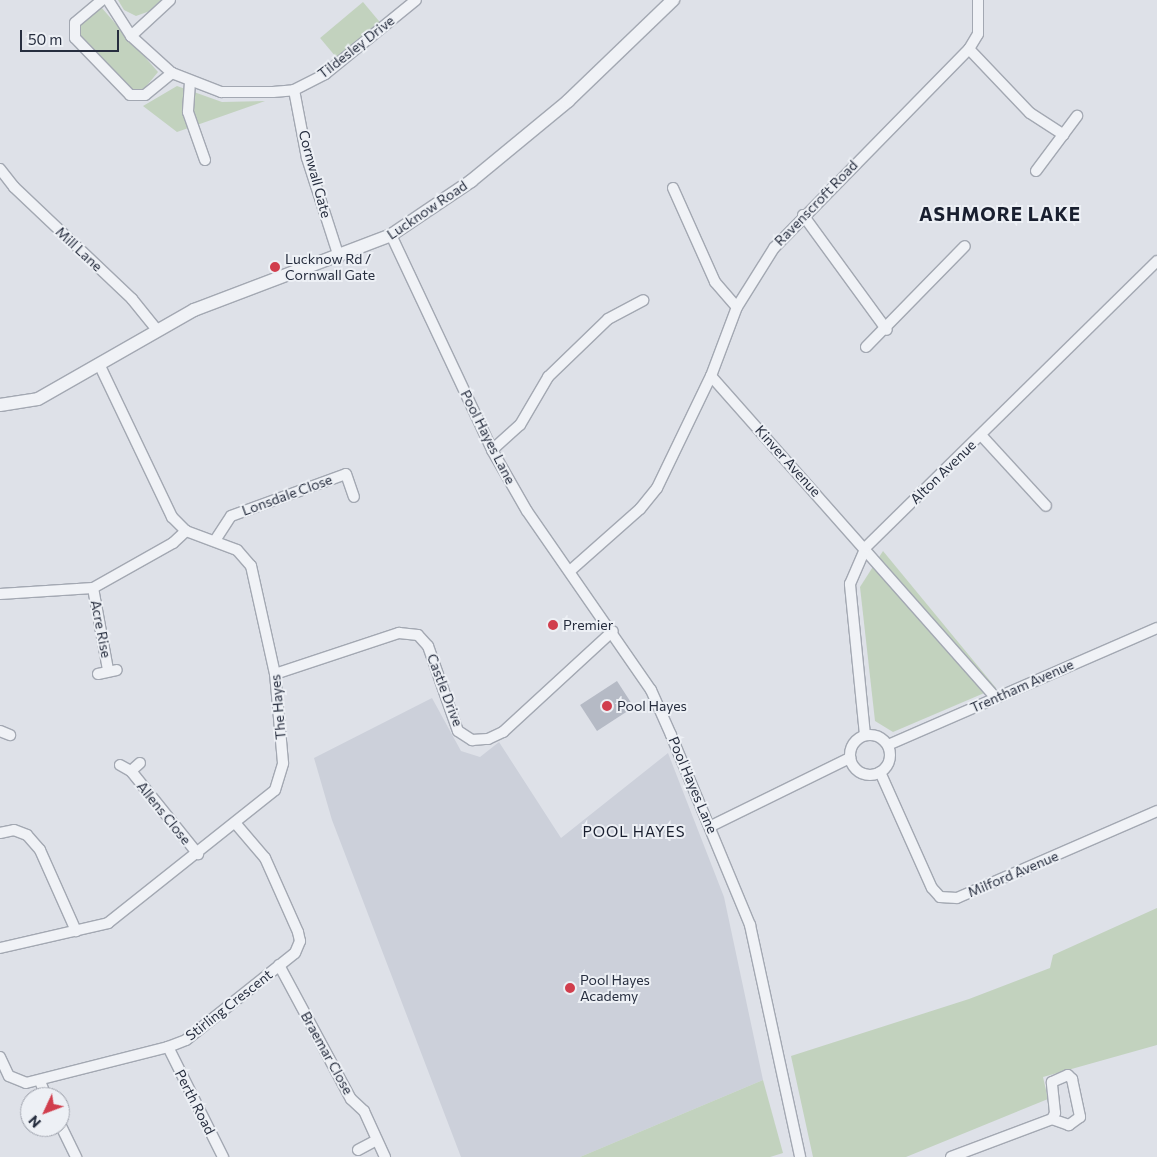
<!DOCTYPE html>
<style>
body{margin:0}
#map{position:relative;width:1157px;height:1157px;overflow:hidden;background:#dee1e8;font-family:Commissioner,sans-serif}
div>[style]{position:absolute}
[style*='--x']{left:calc(var(--x)*1px);top:calc(var(--y)*1px);width:calc(var(--w)*1px);rotate:calc(var(--a)*1deg)}
.built>*{inset:0;background:#ccd0da}
.green>*{inset:0;background:#c2d2be;transform-origin:0 0}
.building>*{inset:0;background:#b5bac5;transform-origin:0 0}
.roads{filter:drop-shadow(1px 0 #a3a8b2) drop-shadow(-1px 0 #a3a8b2) drop-shadow(0 1px #a3a8b2) drop-shadow(0 -1px #a3a8b2)}
.minor>*{height:10px;margin:-5px;padding:0 5px;transform-origin:5px;border-radius:5px;background:#f0f2f6}
.minor>.ring{margin:-5px;padding:0;box-sizing:content-box;background:none;border:10px solid #f0f2f6;border-radius:50%}
.tertiary>*{height:12px;margin:-6px;padding:0 6px;transform-origin:6px;border-radius:6px;background:#f0f2f6}
.dots>*{width:14px;height:14px;translate:-50% -50%;box-sizing:border-box;border:2px solid #edf0f5;border-radius:50%}
span{translate:-50% -50%;white-space:nowrap;text-align:center;line-height:1.15;-webkit-text-stroke:4px #edf0f5;paint-order:stroke}
.street-label{font-size:14px;color:#272e3f}
.poi-label{font-size:14px;color:#272e3f}
.left{translate:0 -50%;text-align:left}
.neighbourhood-label{font-size:15px;color:#191f2f;letter-spacing:1px}
.district-label{font-size:19px;color:#191f2f;font-weight:700;letter-spacing:1px}
.north{position:absolute;left:20px;top:1087px;width:50px;height:50px;box-sizing:border-box;background:#edf0f5;border:1px solid #9ea2ac;border-radius:50%;rotate:227deg;font-size:14px;font-weight:700;line-height:20px;text-align:center;color:#272e3f}
.north::after{content:'';display:block;margin:auto;width:18px;height:22px;background:#d13e4d;clip-path:polygon(50% 0,100% 100%,50% 72%,0 100%)}
.scale{position:absolute;left:20px;top:30px;width:99px;height:22px;box-sizing:border-box;border:2px solid #272e3f;border-top:0;padding-left:6px;font-size:15px;line-height:18px;white-space:nowrap;color:#272e3f;-webkit-text-stroke:4px #edf0f5;paint-order:stroke}
</style>
<div id="map">
<div class="built">
<i style="clip-path:polygon(432px 698px,461px 751px,480px 757px,499px 742px,561px 838px,668px 753px,724px 897px,763px 1080px,580px 1157px,461px 1157px,332px 820px,314px 758px)"></i>
</div>
<div class="green">
<i style="clip-path:polygon(118px 0,162px 0,150px 11px,136px 16px,124px 10px)"></i>
<i style="left:363px;top:2px;width:26px;height:56px;rotate:50deg"></i>
<i style="clip-path:polygon(101px 7px,158px 72px,144px 89px,131px 91px,79px 34px,79px 25px)"></i>
<i style="clip-path:polygon(177px 86px,222px 102px,265px 101px,177px 132px,143px 106px)"></i>
<i style="clip-path:polygon(883px 551px,996px 688px,893px 732px,875px 721px,860px 587px)"></i>
<i style="clip-path:polygon(1157px 908px,1157px 1045px,1043px 1077px,1048px 1099px,906px 1157px,813px 1157px,791px 1056px,969px 999px,1050px 968px,1053px 955px)"></i>
<i style="clip-path:polygon(763px 1080px,783px 1153px,770px 1157px,580px 1157px)"></i>
</div>
<div class="building">
<i style="left:617px;top:681px;width:31px;height:44px;rotate:57deg"></i>
</div>
<div class="roads">
<div class="minor">
<i style="--x:102;--y:0;--w:35;--a:140"></i>
<i style="--x:75;--y:23;--w:15;--a:90"></i>
<i style="--x:75;--y:38;--w:79;--a:46"></i>
<i style="--x:130;--y:95;--w:15;--a:0"></i>
<i style="--x:145;--y:95;--w:35;--a:-39"></i>
<i style="--x:108;--y:0;--w:43;--a:57.4"></i>
<i style="--x:131;--y:36;--w:55;--a:42.1"></i>
<i style="--x:172;--y:73;--w:53;--a:21.2"></i>
<i style="--x:221;--y:92;--w:52;--a:0"></i>
<i style="--x:273;--y:92;--w:21;--a:-5"></i>
<i style="--x:294;--y:90;--w:35;--a:-27"></i>
<i style="--x:325;--y:74;--w:117;--a:-39.1"></i>
<i style="--x:131;--y:36;--w:53;--a:-42.7"></i>
<i style="--x:969;--y:49;--w:88;--a:46.4"></i>
<i style="--x:1030;--y:113;--w:40;--a:32.9"></i>
<i style="--x:190;--y:82;--w:30;--a:94"></i>
<i style="--x:188;--y:112;--w:51;--a:70.5"></i>
<i style="--x:294;--y:90;--w:69;--a:79.2"></i>
<i style="--x:307;--y:158;--w:104;--a:72.1"></i>
<i style="--x:0;--y:169;--w:23;--a:52"></i>
<i style="--x:14;--y:187;--w:163;--a:43.5"></i>
<i style="--x:132;--y:299;--w:40;--a:51"></i>
<i style="--x:1036;--y:171;--w:69;--a:-53.3"></i>
<i style="--x:673;--y:188;--w:103;--a:65.9"></i>
<i style="--x:715;--y:282;--w:33;--a:49"></i>
<i style="--x:803;--y:215;--w:142;--a:53.9"></i>
<i style="--x:391;--y:235;--w:238;--a:64.8"></i>
<i style="--x:492;--y:450;--w:70;--a:60.2"></i>
<i style="--x:527;--y:511;--w:218;--a:55.3"></i>
<i style="--x:651;--y:690;--w:49;--a:66"></i>
<i style="--x:671;--y:735;--w:206;--a:67.4"></i>
<i style="--x:750;--y:925;--w:237;--a:77.8"></i>
<i style="--x:866;--y:347;--w:141;--a:-45.6"></i>
<i style="--x:711;--y:376;--w:429;--a:48.5"></i>
<i style="--x:981;--y:435;--w:96;--a:47.5"></i>
<i style="--x:492;--y:450;--w:38;--a:-42"></i>
<i style="--x:520;--y:425;--w:56;--a:-59.7"></i>
<i style="--x:548;--y:377;--w:83;--a:-44"></i>
<i style="--x:608;--y:319;--w:40;--a:-28"></i>
<i style="--x:216;--y:539;--w:27;--a:-57"></i>
<i style="--x:231;--y:516;--w:122;--a:-20.1"></i>
<i style="--x:346;--y:474;--w:24;--a:71"></i>
<i style="--x:571;--y:570;--w:92;--a:-41.5"></i>
<i style="--x:640;--y:509;--w:27;--a:-51"></i>
<i style="--x:657;--y:488;--w:124;--a:-64.3"></i>
<i style="--x:711;--y:376;--w:74;--a:-69.4"></i>
<i style="--x:737;--y:307;--w:70;--a:-57.9"></i>
<i style="--x:774;--y:248;--w:279;--a:-45.6"></i>
<i style="--x:969;--y:49;--w:17;--a:-59"></i>
<i style="--x:978;--y:34;--w:34;--a:-90"></i>
<i style="--x:93;--y:588;--w:83;--a:79.6"></i>
<i style="--x:0;--y:594;--w:93;--a:-3.7"></i>
<i style="--x:93;--y:588;--w:92;--a:-29.4"></i>
<i style="--x:173;--y:543;--w:18;--a:-43"></i>
<i style="--x:98;--y:674;--w:19;--a:-12"></i>
<i style="--x:275;--y:674;--w:131;--a:-18.3"></i>
<i style="--x:399;--y:633;--w:19;--a:6"></i>
<i style="--x:418;--y:635;--w:15;--a:48"></i>
<i style="--x:428;--y:646;--w:90;--a:70.6"></i>
<i style="--x:458;--y:731;--w:17;--a:33"></i>
<i style="--x:472;--y:740;--w:16;--a:-4"></i>
<i style="--x:488;--y:739;--w:17;--a:-25"></i>
<i style="--x:503;--y:732;--w:149;--a:-42.6"></i>
<i style="--x:0;--y:731;--w:11;--a:22"></i>
<i style="--x:865;--y:735;--w:152;--a:-95.7"></i>
<i style="--x:850;--y:584;--w:40;--a:-66.6"></i>
<i style="--x:866;--y:547;--w:408;--a:-44.5"></i>
<i class="ring" style="left:850px;top:735px;width:30px;height:30px"></i>
<i style="--x:888;--y:745;--w:293;--a:-23.5"></i>
<i style="--x:120;--y:765;--w:13;--a:29"></i>
<i style="--x:131;--y:771;--w:12;--a:-42"></i>
<i style="--x:131;--y:771;--w:107;--a:51.1"></i>
<i style="--x:880;--y:772;--w:127;--a:65.9"></i>
<i style="--x:932;--y:888;--w:12;--a:48"></i>
<i style="--x:940;--y:897;--w:17;--a:3"></i>
<i style="--x:957;--y:898;--w:218;--a:-23.5"></i>
<i style="--x:711;--y:826;--w:155;--a:-26.1"></i>
<i style="--x:0;--y:833;--w:14;--a:-12"></i>
<i style="--x:14;--y:830;--w:14;--a:21"></i>
<i style="--x:27;--y:835;--w:20;--a:49"></i>
<i style="--x:40;--y:850;--w:89;--a:66"></i>
<i style="--x:0;--y:948;--w:111;--a:-13"></i>
<i style="--x:108;--y:923;--w:213;--a:-38.5"></i>
<i style="--x:275;--y:790;--w:28;--a:-73"></i>
<i style="--x:283;--y:763;--w:89;--a:-95.1"></i>
<i style="--x:275;--y:674;--w:111;--a:-102.5"></i>
<i style="--x:251;--y:566;--w:21;--a:-131"></i>
<i style="--x:237;--y:550;--w:54;--a:-159.6"></i>
<i style="--x:186;--y:531;--w:20;--a:-135"></i>
<i style="--x:172;--y:517;--w:167;--a:-115.5"></i>
<i style="--x:279;--y:965;--w:152;--a:61.8"></i>
<i style="--x:351;--y:1099;--w:18;--a:43"></i>
<i style="--x:364;--y:1111;--w:51;--a:65.5"></i>
<i style="--x:168;--y:1047;--w:123;--a:63.4"></i>
<i style="--x:0;--y:1057;--w:21;--a:65"></i>
<i style="--x:9;--y:1076;--w:18;--a:22"></i>
<i style="--x:26;--y:1083;--w:146;--a:-14.2"></i>
<i style="--x:168;--y:1047;--w:19;--a:-21"></i>
<i style="--x:186;--y:1040;--w:139;--a:-38.6"></i>
<i style="--x:295;--y:953;--w:13;--a:-67"></i>
<i style="--x:300;--y:941;--w:9;--a:-103"></i>
<i style="--x:298;--y:932;--w:81;--a:-114"></i>
<i style="--x:265;--y:858;--w:45;--a:-130.5"></i>
<i style="--x:40;--y:1081;--w:17;--a:69"></i>
<i style="--x:60;--y:1124;--w:37;--a:64"></i>
<i style="--x:358;--y:1150;--w:21;--a:-28"></i>
<i style="--x:951;--y:1157;--w:108;--a:-20.6"></i>
<i style="--x:1052;--y:1119;--w:7;--a:-63"></i>
<i style="--x:1055;--y:1113;--w:31;--a:-96"></i>
<i style="--x:1052;--y:1082;--w:17;--a:-24"></i>
<i style="--x:1068;--y:1075;--w:6;--a:45"></i>
<i style="--x:1072;--y:1079;--w:39;--a:78"></i>
<i style="--x:1080;--y:1117;--w:14;--a:144"></i>
<i style="--x:1069;--y:1125;--w:18;--a:-161"></i>
</div>
<div class="tertiary">
<i style="--x:0;--y:405;--w:38;--a:-9"></i>
<i style="--x:38;--y:399;--w:180;--a:-29.7"></i>
<i style="--x:194;--y:310;--w:211;--a:-20.8"></i>
<i style="--x:391;--y:235;--w:97;--a:-34"></i>
<i style="--x:471;--y:181;--w:126;--a:-39.5"></i>
<i style="--x:568;--y:101;--w:146;--a:-43.9"></i>
</div>
</div>
<div class="dots">
<i style="left:275px;top:267px;background:#d13e4d"></i>
<i style="left:553px;top:625px;background:#d13e4d"></i>
<i style="left:607px;top:706px;background:#d13e4d"></i>
<i style="left:570px;top:988px;background:#d13e4d"></i>
</div>
<div class="street-label">
<span style="left:356px;top:47px;rotate:-38deg">Tildesley Drive</span>
<span style="left:315px;top:174px;rotate:75deg">Cornwall Gate</span>
<span style="left:816px;top:203px;rotate:-46deg">Ravenscroft Road</span>
<span style="left:427px;top:210px;rotate:-34deg">Lucknow Road</span>
<span style="left:79px;top:249px;rotate:43deg">Mill Lane</span>
<span style="left:488px;top:437px;rotate:63deg">Pool Hayes Lane</span>
<span style="left:788px;top:461px;rotate:48deg">Kinver Avenue</span>
<span style="left:943px;top:472px;rotate:-44deg">Alton Avenue</span>
<span style="left:287px;top:495px;rotate:-20deg">Lonsdale Close</span>
<span style="left:101px;top:629px;rotate:79deg">Acre Rise</span>
<span style="left:1022px;top:686px;rotate:-24deg">Trentham Avenue</span>
<span style="left:445px;top:690px;rotate:69deg">Castle Drive</span>
<span style="left:278px;top:707px;rotate:-95deg">The Hayes</span>
<span style="left:693px;top:785px;rotate:67deg">Pool Hayes Lane</span>
<span style="left:164px;top:813px;rotate:51deg">Allens Close</span>
<span style="left:1013px;top:874px;rotate:-23deg">Milford Avenue</span>
<span style="left:229px;top:1005px;rotate:-38deg">Stirling Crescent</span>
<span style="left:327px;top:1053px;rotate:61deg">Braemar Close</span>
<span style="left:195px;top:1102px;rotate:63deg">Perth Road</span>
</div>
<div class="poi-label">
<span class="left" style="left:285px;top:267px">Lucknow Rd /<br>Cornwall Gate</span>
<span class="left" style="left:563px;top:625px">Premier</span>
<span class="left" style="left:617px;top:706px">Pool Hayes</span>
<span class="left" style="left:580px;top:988px">Pool Hayes<br>Academy</span>
</div>
<div class="neighbourhood-label">
<span style="left:634px;top:832px">POOL HAYES</span>
</div>
<div class="district-label">
<span style="left:1000px;top:214px">ASHMORE LAKE</span>
</div>
<div class="north">N</div>
<div class="scale">50 m</div>
</div>
